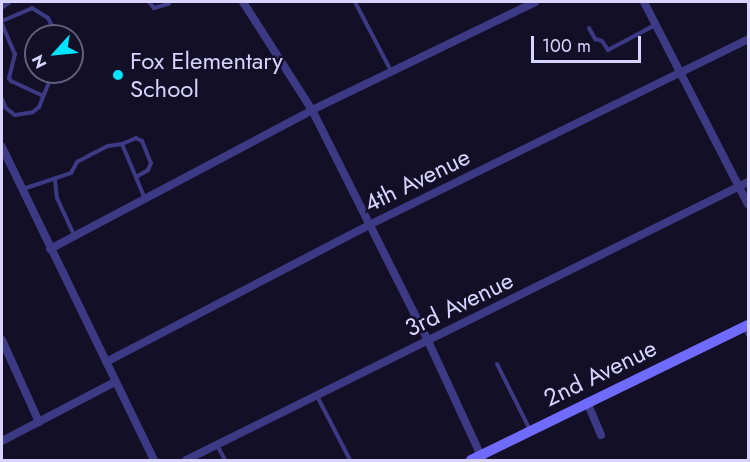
<!DOCTYPE html>
<style>
body{margin:0}
#map{position:relative;width:750px;height:462px;overflow:hidden;background:#130f26;font-family:Jost,sans-serif}
div>[style]{position:absolute}
[style*='--x']{left:calc(var(--x)*1px);top:calc(var(--y)*1px);width:calc(var(--w)*1px);rotate:calc(var(--a)*1deg)}
.lane>*{height:4px;margin:-2px;padding:0 2px;transform-origin:2px;border-radius:2px;background:#3d3a85}
.street>*{height:8px;margin:-4px;padding:0 4px;transform-origin:4px;border-radius:4px;background:#3d3a85}
.secondary>*{height:10px;margin:-5px;padding:0 5px;transform-origin:5px;border-radius:5px;background:#6f6bff}
.dots>*{width:16px;height:16px;translate:-50% -50%;box-sizing:border-box;border:3px solid #130f26;border-radius:50%}
span{translate:-50% -50%;white-space:nowrap;text-align:center;line-height:1.15;-webkit-text-stroke:5px #130f26;paint-order:stroke}
.poi-label{font-size:24px;color:#d9d4ff}
.left{translate:0 -50%;text-align:left}
.street-label{font-size:24px;color:#d9d4ff}
.frame{position:absolute;inset:0;border:3px solid #d9d4ff;pointer-events:none}
.north{position:absolute;left:24px;top:24px;width:60px;height:60px;box-sizing:border-box;background:#130f26;border:2px solid #625e7d;border-radius:50%;rotate:243deg;font-size:16px;font-weight:700;line-height:24px;text-align:center;color:#d9d4ff}
.north::after{content:'';display:block;margin:auto;width:21px;height:27px;background:#00e5ff;clip-path:polygon(50% 0,100% 100%,50% 72%,0 100%)}
.scale{position:absolute;left:531px;top:36px;width:110px;height:27px;box-sizing:border-box;border:3px solid #d9d4ff;border-top:0;padding-left:8px;font-size:18px;line-height:21px;white-space:nowrap;color:#d9d4ff;-webkit-text-stroke:4px #130f26;paint-order:stroke}
</style>
<div id="map">
<div class="lane">
<i style="--x:149;--y:2;--w:8;--a:50"></i>
<i style="--x:154;--y:8;--w:15;--a:-16"></i>
<i style="--x:168;--y:4;--w:3;--a:-45"></i>
<i style="--x:355;--y:2;--w:78;--a:62.4"></i>
<i style="--x:2;--y:21;--w:33;--a:-23"></i>
<i style="--x:32;--y:8;--w:19;--a:32"></i>
<i style="--x:48;--y:18;--w:20;--a:63"></i>
<i style="--x:2;--y:24;--w:33;--a:67"></i>
<i style="--x:15;--y:54;--w:25;--a:104"></i>
<i style="--x:9;--y:78;--w:4;--a:56"></i>
<i style="--x:11;--y:81;--w:35;--a:25"></i>
<i style="--x:589;--y:28;--w:13;--a:61"></i>
<i style="--x:595;--y:39;--w:7;--a:16"></i>
<i style="--x:602;--y:41;--w:11;--a:56"></i>
<i style="--x:608;--y:50;--w:53;--a:-28"></i>
<i style="--x:2;--y:99;--w:8;--a:67"></i>
<i style="--x:2;--y:105;--w:16;--a:38"></i>
<i style="--x:15;--y:115;--w:18;--a:-9"></i>
<i style="--x:33;--y:112;--w:8;--a:-40"></i>
<i style="--x:39;--y:107;--w:38;--a:-68"></i>
<i style="--x:122;--y:144;--w:15;--a:-23"></i>
<i style="--x:136;--y:138;--w:7;--a:27"></i>
<i style="--x:142;--y:141;--w:24;--a:68"></i>
<i style="--x:151;--y:163;--w:8;--a:113"></i>
<i style="--x:148;--y:170;--w:14;--a:150"></i>
<i style="--x:55;--y:180;--w:18;--a:84"></i>
<i style="--x:57;--y:198;--w:41;--a:65.3"></i>
<i style="--x:23;--y:189;--w:51;--a:-18.4"></i>
<i style="--x:71;--y:173;--w:13;--a:-61"></i>
<i style="--x:77;--y:162;--w:15;--a:-28"></i>
<i style="--x:90;--y:155;--w:20;--a:-27"></i>
<i style="--x:108;--y:146;--w:14;--a:-8"></i>
<i style="--x:122;--y:144;--w:60;--a:67.3"></i>
<i style="--x:744;--y:327;--w:9;--a:63"></i>
<i style="--x:497;--y:364;--w:74;--a:63.4"></i>
<i style="--x:317;--y:396;--w:72;--a:62.7"></i>
<i style="--x:217;--y:445;--w:17;--a:62"></i>
</div>
<div class="street">
<i style="--x:243;--y:2;--w:128;--a:57.4"></i>
<i style="--x:312;--y:110;--w:258;--a:63.3"></i>
<i style="--x:428;--y:341;--w:131;--a:65.2"></i>
<i style="--x:644;--y:2;--w:227;--a:62.8"></i>
<i style="--x:2;--y:5;--w:6;--a:-31"></i>
<i style="--x:2;--y:147;--w:348;--a:64.1"></i>
<i style="--x:50;--y:249;--w:297;--a:-27.9"></i>
<i style="--x:312;--y:110;--w:248;--a:-25.8"></i>
<i style="--x:2;--y:340;--w:90;--a:65.7"></i>
<i style="--x:106;--y:362;--w:299;--a:-27.5"></i>
<i style="--x:371;--y:224;--w:420;--a:-26.1"></i>
<i style="--x:587;--y:402;--w:36;--a:67"></i>
<i style="--x:2;--y:441;--w:127;--a:-27.6"></i>
<i style="--x:186;--y:460;--w:627;--a:-26.32"></i>
</div>
<div class="secondary">
<i style="--x:471;--y:460;--w:308;--a:-26"></i>
</div>
<div class="dots">
<i style="left:118px;top:75px;background:#00e5ff"></i>
</div>
<div class="poi-label">
<span class="left" style="left:130px;top:75px">Fox Elementary<br>School</span>
</div>
<div class="street-label">
<span style="left:417px;top:180px;rotate:-26deg">4th Avenue</span>
<span style="left:459px;top:304px;rotate:-26deg">3rd Avenue</span>
<span style="left:600px;top:373px;rotate:-26deg">2nd Avenue</span>
</div>
<div class="frame"></div>
<div class="north">N</div>
<div class="scale">100 m</div>
</div>
